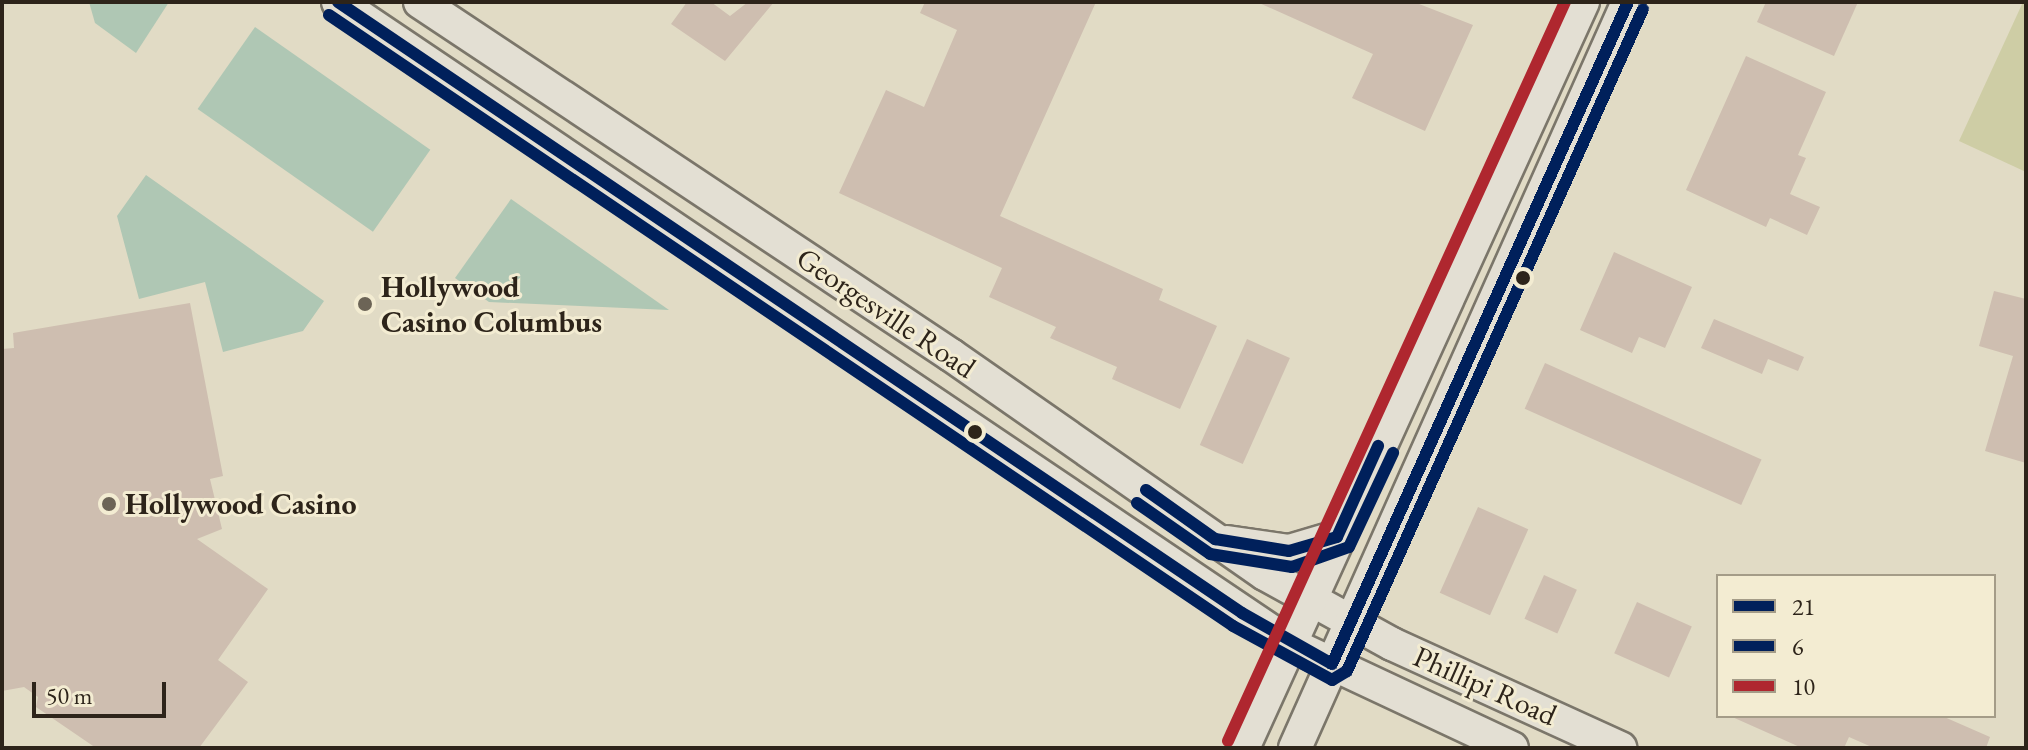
<!DOCTYPE html>
<style>
body{margin:0}
#map{position:relative;width:2028px;height:750px;overflow:hidden;background:#e1dbc5;font-family:"EB Garamond",serif}
div>[style]{position:absolute}
[style*='--x']{left:calc(var(--x)*1px);top:calc(var(--y)*1px);width:calc(var(--w)*1px);rotate:calc(var(--a)*1deg)}
.green>*{inset:0;background:#cecda5}
.water>*{inset:0;background:#afc7b4;transform-origin:0 0}
.building>*{inset:0;background:#cebeb0;transform-origin:0 0}
.roads{filter:drop-shadow(2px 0 #7b766a) drop-shadow(-2px 0 #7b766a) drop-shadow(0 2px #7b766a) drop-shadow(0 -2px #7b766a)}
.major>*{height:32px;margin:-16px;padding:0 16px;transform-origin:16px;border-radius:16px;background:#e3dfd3}
.bus-1>*{height:12px;margin:-6px;padding:0 6px;transform-origin:6px;border-radius:6px;background:#00205b}
.bus-2>*{height:12px;margin:-6px;padding:0 6px;transform-origin:6px;border-radius:6px;background:#00205b}
.bus-3>*{height:12px;margin:-6px;padding:0 6px;transform-origin:6px;border-radius:6px;background:#af272f}
.dots>*{width:22px;height:22px;translate:-50% -50%;box-sizing:border-box;border:4px solid #f3ecd2;border-radius:50%}
span{translate:-50% -50%;white-space:nowrap;text-align:center;line-height:1.15;-webkit-text-stroke:6px #f3ecd2;paint-order:stroke}
.poi-label{font-size:30px;color:#2d241a;font-weight:700}
.left{translate:0 -50%;text-align:left}
.street-label{font-size:30px;color:#2d241a}
.frame{position:absolute;inset:0;border:4px solid #2d241a;pointer-events:none}
.legend{position:absolute;left:1716px;top:574px;width:280px;height:144px;box-sizing:border-box;background:#f3ecd2;border:2px solid #a49c88;margin:0;padding:10px 14px;list-style:none;font-size:24px;color:#2d241a}
.legend li{display:flex;align-items:center;gap:16px;height:40px}
.legend b{width:40px;border:2px solid #a49c88}
.scale{position:absolute;left:32px;top:682px;width:134px;height:36px;box-sizing:border-box;border:4px solid #2d241a;border-top:0;padding-left:10px;font-size:24px;line-height:28px;white-space:nowrap;color:#2d241a;-webkit-text-stroke:6px #f3ecd2;paint-order:stroke}
</style>
<div id="map">
<div class="green">
<i style="clip-path:polygon(2023px 2px,2026px 2px,2026px 172px,1959px 141px)"></i>
</div>
<div class="water">
<i style="clip-path:polygon(89px 2px,169px 2px,136px 53px,95px 23px)"></i>
<i style="left:255px;top:27px;width:214px;height:100px;rotate:35deg"></i>
<i style="clip-path:polygon(146px 175px,324px 301px,303px 331px,223px 352px,205px 282px,139px 299px,117px 216px)"></i>
<i style="clip-path:polygon(511px 199px,669px 310px,489px 302px,455px 278px)"></i>
</div>
<div class="building">
<i style="clip-path:polygon(687px 2px,711px 2px,730px 16px,748px 2px,774px 2px,725px 61px,671px 24px)"></i>
<i style="clip-path:polygon(925px 2px,1096px 2px,1000px 216px,1163px 289px,1159px 300px,1217px 326px,1180px 409px,1112px 379px,1117px 367px,1050px 338px,1056px 327px,989px 297px,1002px 268px,839px 193px,886px 90px,924px 107px,957px 30px,920px 13px)"></i>
<i style="clip-path:polygon(1257px 2px,1414px 2px,1473px 25px,1425px 131px,1352px 98px,1373px 54px)"></i>
<i style="clip-path:polygon(1766px 2px,1858px 2px,1834px 56px,1757px 22px)"></i>
<i style="clip-path:polygon(1746px 56px,1826px 92px,1798px 155px,1806px 158px,1790px 194px,1820px 207px,1807px 235px,1770px 218px,1766px 227px,1686px 190px)"></i>
<i style="clip-path:polygon(1614px 252px,1692px 287px,1665px 348px,1639px 337px,1632px 353px,1580px 330px)"></i>
<i style="clip-path:polygon(1994px 291px,2026px 299px,2026px 463px,1985px 451px,2013px 356px,1979px 346px)"></i>
<i style="clip-path:polygon(190px 303px,223px 476px,210px 479px,222px 529px,197px 539px,268px 589px,218px 660px,248px 682px,199px 748px,96px 748px,36px 707px,38px 697px,24px 687px,2px 691px,2px 349px,14px 348px,13px 333px)"></i>
<i style="clip-path:polygon(1714px 319px,1804px 357px,1798px 371px,1768px 359px,1762px 374px,1701px 348px)"></i>
<i style="left:1247px;top:339px;width:47px;height:116px;rotate:24deg"></i>
<i style="left:1545px;top:363px;width:237px;height:50px;rotate:24deg"></i>
<i style="left:1478px;top:507px;width:55px;height:94px;rotate:24deg"></i>
<i style="left:1544px;top:575px;width:36px;height:48px;rotate:24deg"></i>
<i style="left:1637px;top:602px;width:60px;height:56px;rotate:24deg"></i>
<i style="clip-path:polygon(1730px 716px,1942px 716px,1990px 737px,1986px 748px,1874px 748px,1849px 737px,1844px 748px,1802px 748px)"></i>
</div>
<div class="roads">
<div class="major">
<i style="--x:338;--y:2;--w:1148;--a:33.99"></i>
<i style="--x:1290;--y:644;--w:245;--a:25.1"></i>
<i style="--x:420;--y:2;--w:638;--a:33.62"></i>
<i style="--x:951;--y:355;--w:383;--a:34.9"></i>
<i style="--x:1265;--y:574;--w:145;--a:28.9"></i>
<i style="--x:1392;--y:644;--w:251;--a:24.5"></i>
<i style="--x:1227;--y:542;--w:63;--a:8.3"></i>
<i style="--x:1289;--y:551;--w:50;--a:-16.3"></i>
<i style="--x:1243;--y:748;--w:820;--a:-65.5"></i>
<i style="--x:1295;--y:748;--w:817;--a:-65.94"></i>
</div>
</div>
<div class="bus-1">
<i style="--x:338;--y:2;--w:1091;--a:34.05"></i>
<i style="--x:1242;--y:613;--w:103;--a:29.5"></i>
<i style="--x:1332;--y:664;--w:725;--a:-65.91"></i>
<i style="--x:1146;--y:490;--w:85;--a:35.4"></i>
<i style="--x:1215;--y:539;--w:75;--a:9.2"></i>
<i style="--x:1289;--y:551;--w:50;--a:-16.3"></i>
<i style="--x:1337;--y:537;--w:100;--a:-65.7"></i>
</div>
<div class="bus-2">
<i style="--x:329;--y:15;--w:1091;--a:34.05"></i>
<i style="--x:1233;--y:626;--w:113;--a:28.6"></i>
<i style="--x:1332;--y:680;--w:17;--a:-31"></i>
<i style="--x:1347;--y:671;--w:725;--a:-65.91"></i>
<i style="--x:1137;--y:503;--w:89;--a:34.9"></i>
<i style="--x:1210;--y:554;--w:83;--a:9"></i>
<i style="--x:1292;--y:567;--w:60;--a:-19.3"></i>
<i style="--x:1349;--y:547;--w:104;--a:-64.9"></i>
</div>
<div class="bus-3">
<i style="--x:1228;--y:741;--w:812;--a:-65.49"></i>
</div>
<div class="dots">
<i style="left:1523px;top:278px;background:#2d241a"></i>
<i style="left:365px;top:304px;background:#6c6456"></i>
<i style="left:975px;top:432px;background:#2d241a"></i>
<i style="left:109px;top:504px;background:#6c6456"></i>
</div>
<div class="poi-label">
<span class="left" style="left:381px;top:304px">Hollywood<br>Casino Columbus</span>
<span class="left" style="left:125px;top:504px">Hollywood Casino</span>
</div>
<div class="street-label">
<span style="left:886px;top:313px;rotate:34deg">Georgesville Road</span>
<span style="left:1485px;top:686px;rotate:24deg">Phillipi Road</span>
</div>
<div class="frame"></div>
<ul class="legend">
<li><b style="height:10px;background:#00205b"></b>21</li>
<li><b style="height:10px;background:#00205b"></b>6</li>
<li><b style="height:10px;background:#af272f"></b>10</li>
</ul>
<div class="scale">50 m</div>
</div>
